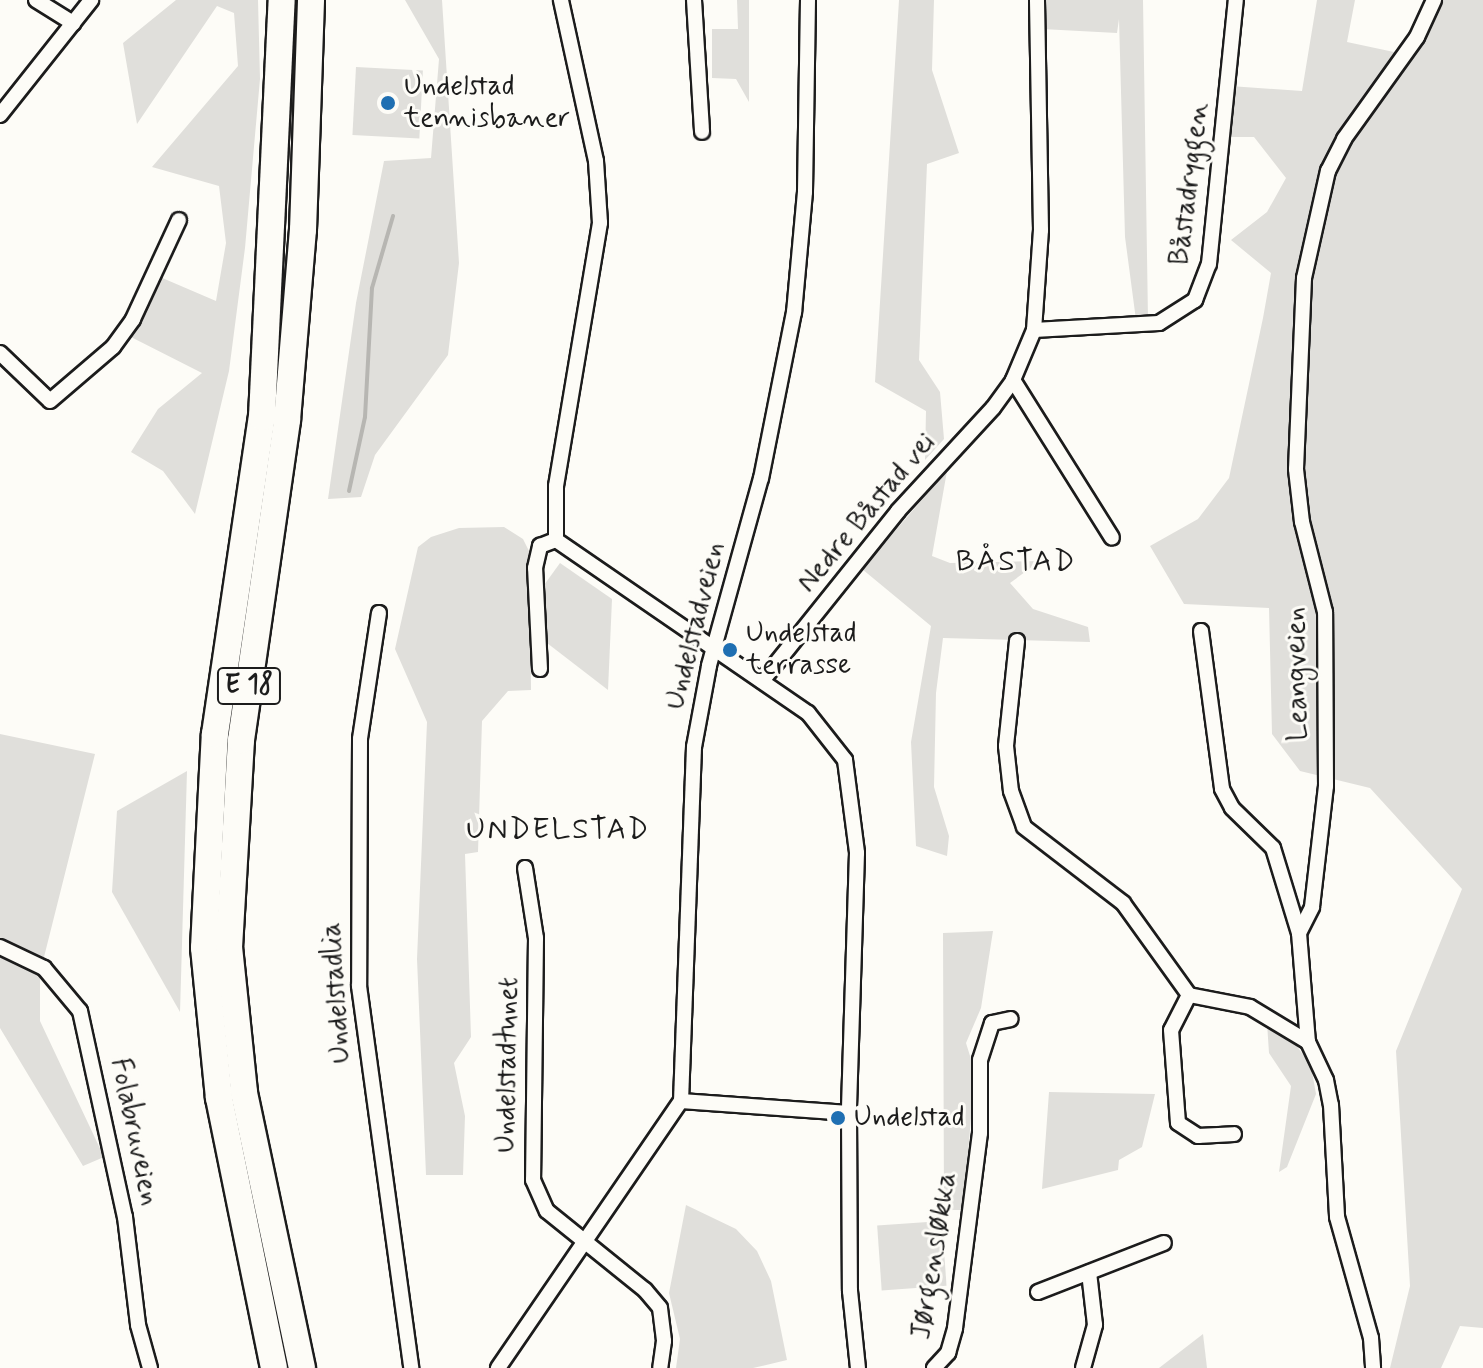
<!DOCTYPE html>
<meta charset="utf-8">
<style>
body{margin:0}
#map{position:relative;width:1483px;height:1368px;overflow:hidden;background:#fdfcf7;font-family:Mynerve,sans-serif}
div>[style]{position:absolute}
[style*='--x']{left:calc(var(--x)*1px);top:calc(var(--y)*1px);width:calc(var(--w)*1px);rotate:calc(var(--a)*1deg)}
.green>*{inset:0;background:#e0dfdb;transform-origin:0 0}
.stream>*{height:4px;margin:-2px;padding:0 2px;transform-origin:2px;border-radius:2px;background:#b7b6b2}
.roads{filter:drop-shadow(2px 0 #1c1c1c) drop-shadow(-2px 0 #1c1c1c) drop-shadow(0 2px #1c1c1c) drop-shadow(0 -2px #1c1c1c)}
.minor>*{height:14px;margin:-7px;padding:0 7px;transform-origin:7px;border-radius:7px;background:#fdfcf7}
.motorway>*{height:26px;margin:-13px;padding:0 13px;transform-origin:13px;border-radius:13px;background:#fdfcf7}
.dots>*{width:22px;height:22px;translate:-50% -50%;box-sizing:border-box;border:4px solid #fdfcf7;border-radius:50%}
span{translate:-50% -50%;white-space:nowrap;text-align:center;line-height:1.15;-webkit-text-stroke:6px #fdfcf7;paint-order:stroke}
.shield-label span{padding:2px 6px;background:#fdfcf7;border:2px solid;border-radius:6px;-webkit-text-stroke-width:0}
.shield-label{font-size:26px;color:#1c1c1c;font-weight:700}
.poi-label{font-size:28px;color:#1c1c1c}
.left{translate:0 -50%;text-align:left}
.street-label{font-size:28px;color:#1c1c1c}
.neighbourhood-label{font-size:30px;color:#1c1c1c;letter-spacing:2px}
</style>
<div id="map">
<div class="green">
<i style="clip-path:polygon(176px 0,258px 0,260px 79px,245px 248px,229px 371px,195px 514px,163px 471px,131px 452px,158px 409px,202px 373px,127px 335px,160px 277px,216px 301px,226px 243px,219px 186px,152px 167px,238px 66px,234px 13px,217px 6px,137px 124px,123px 43px)"></i>
<i style="clip-path:polygon(405px 0,442px 0,459px 263px,448px 355px,375px 455px,361px 497px,328px 499px,356px 303px,384px 161px,431px 158px,439px 59px)"></i>
<i style="clip-path:polygon(737px 0,749px 0,749px 102px,736px 79px,712px 78px,712px 29px,738px 29px)"></i>
<i style="clip-path:polygon(899px 0,934px 0,932px 70px,959px 153px,927px 164px,919px 360px,940px 392px,944px 439px,925px 460px,926px 411px,875px 382px)"></i>
<i style="clip-path:polygon(1042px 0,1143px 0,1148px 319px,1136px 320px,1125px 237px,1119px 19px,1117px 33px,1042px 29px)"></i>
<i style="clip-path:polygon(1317px 0,1355px 0,1347px 42px,1408px 55px,1433px 24px,1442px 0,1483px 0,1483px 1328px,1460px 1326px,1441px 1368px,1390px 1368px,1410px 1286px,1396px 1051px,1462px 889px,1370px 788px,1300px 771px,1272px 734px,1269px 608px,1184px 604px,1150px 546px,1198px 519px,1229px 478px,1263px 318px,1271px 273px,1231px 240px,1267px 212px,1286px 178px,1254px 137px,1227px 137px,1230px 86px,1302px 91px)"></i>
<i style="left:356px;top:67px;width:67px;height:68px;rotate:3deg"></i>
<i style="clip-path:polygon(947px 471px,932px 556px,950px 563px,1040px 561px,1010px 583px,1033px 609px,1088px 627px,1090px 642px,943px 638px,936px 693px,934px 787px,949px 836px,947px 856px,916px 846px,911px 742px,931px 626px,862px 569px)"></i>
<i style="clip-path:polygon(504px 527px,523px 539px,530px 553px,531px 690px,508px 691px,482px 721px,478px 852px,465px 854px,471px 1037px,454px 1063px,465px 1116px,463px 1175px,426px 1175px,417px 959px,427px 722px,395px 649px,418px 547px,431px 537px,459px 528px)"></i>
<i style="clip-path:polygon(560px 563px,612px 599px,608px 690px,547px 643px,539px 592px)"></i>
<i style="clip-path:polygon(0 734px,95px 754px,40px 973px,40px 1021px,104px 1157px,83px 1166px,0 1028px)"></i>
<i style="clip-path:polygon(187px 771px,180px 1012px,112px 892px,117px 811px)"></i>
<i style="clip-path:polygon(993px 931px,981px 1008px,966px 1043px,975px 1072px,963px 1210px,944px 1210px,943px 933px)"></i>
<i style="clip-path:polygon(1267px 1023px,1294px 1042px,1311px 1066px,1316px 1094px,1287px 1167px,1279px 1172px,1291px 1086px,1269px 1053px)"></i>
<i style="clip-path:polygon(1049px 1092px,1155px 1094px,1142px 1147px,1119px 1160px,1118px 1170px,1042px 1189px)"></i>
<i style="clip-path:polygon(686px 1205px,736px 1229px,757px 1251px,771px 1281px,787px 1360px,753px 1368px,676px 1368px,680px 1339px,669px 1293px)"></i>
<i style="left:942px;top:1221px;width:65px;height:65px;rotate:86deg"></i>
<i style="clip-path:polygon(1203px 1334px,1207px 1368px,1159px 1368px)"></i>
</div>
<div class="stream">
<i style="--x:349;--y:491;--w:76;--a:-77.8"></i>
<i style="--x:365;--y:417;--w:129;--a:-86.9"></i>
<i style="--x:372;--y:288;--w:75;--a:-73.7"></i>
</div>
<div class="roads">
<div class="minor">
<i style="--x:36;--y:0;--w:44;--a:31.9"></i>
<i style="--x:694;--y:0;--w:132;--a:86.5"></i>
<i style="--x:808;--y:0;--w:192;--a:90.9"></i>
<i style="--x:805;--y:192;--w:121;--a:95.2"></i>
<i style="--x:794;--y:312;--w:169;--a:101.2"></i>
<i style="--x:761;--y:478;--w:195;--a:105.5"></i>
<i style="--x:709;--y:666;--w:82;--a:100.5"></i>
<i style="--x:694;--y:747;--w:354;--a:92.1"></i>
<i style="--x:681;--y:1101;--w:168;--a:4.1"></i>
<i style="--x:0;--y:115;--w:147;--a:-51.6"></i>
<i style="--x:1034;--y:330;--w:125;--a:-3.2"></i>
<i style="--x:1159;--y:323;--w:43;--a:-32.6"></i>
<i style="--x:1195;--y:300;--w:39;--a:-69"></i>
<i style="--x:1209;--y:264;--w:265;--a:-84.2"></i>
<i style="--x:0;--y:353;--w:69;--a:43.8"></i>
<i style="--x:50;--y:401;--w:83;--a:-40.6"></i>
<i style="--x:113;--y:347;--w:34;--a:-54"></i>
<i style="--x:133;--y:319;--w:109;--a:-65.1"></i>
<i style="--x:1013;--y:380;--w:186;--a:57.9"></i>
<i style="--x:556;--y:540;--w:306;--a:34.5"></i>
<i style="--x:808;--y:713;--w:60;--a:51.8"></i>
<i style="--x:845;--y:760;--w:94;--a:82.6"></i>
<i style="--x:857;--y:853;--w:260;--a:91.8"></i>
<i style="--x:849;--y:1113;--w:178;--a:89.7"></i>
<i style="--x:850;--y:1291;--w:77;--a:84.1"></i>
<i style="--x:556;--y:540;--w:54;--a:-90"></i>
<i style="--x:556;--y:486;--w:267;--a:-80.5"></i>
<i style="--x:600;--y:223;--w:62;--a:-93.7"></i>
<i style="--x:596;--y:161;--w:165;--a:-102.3"></i>
<i style="--x:379;--y:613;--w:127;--a:98.6"></i>
<i style="--x:360;--y:739;--w:247;--a:90.2"></i>
<i style="--x:359;--y:986;--w:386;--a:82.2"></i>
<i style="--x:1201;--y:631;--w:159;--a:82.4"></i>
<i style="--x:1222;--y:789;--w:21;--a:62"></i>
<i style="--x:1232;--y:808;--w:57;--a:44.3"></i>
<i style="--x:1273;--y:848;--w:89;--a:73"></i>
<i style="--x:1299;--y:933;--w:109;--a:85.3"></i>
<i style="--x:1308;--y:1042;--w:42;--a:64.7"></i>
<i style="--x:1326;--y:1080;--w:25;--a:79"></i>
<i style="--x:1331;--y:1105;--w:112;--a:86.9"></i>
<i style="--x:1337;--y:1217;--w:126;--a:74.3"></i>
<i style="--x:1371;--y:1338;--w:30;--a:86"></i>
<i style="--x:1017;--y:641;--w:106;--a:96"></i>
<i style="--x:1006;--y:746;--w:45;--a:83.7"></i>
<i style="--x:1011;--y:791;--w:38;--a:70"></i>
<i style="--x:1024;--y:827;--w:125;--a:37.5"></i>
<i style="--x:1123;--y:903;--w:113;--a:54.3"></i>
<i style="--x:1189;--y:995;--w:62;--a:11.1"></i>
<i style="--x:1250;--y:1007;--w:68;--a:31.1"></i>
<i style="--x:540;--y:669;--w:101;--a:-92.8"></i>
<i style="--x:535;--y:568;--w:23;--a:-77"></i>
<i style="--x:540;--y:546;--w:17;--a:-21"></i>
<i style="--x:762;--y:681;--w:218;--a:-51.3"></i>
<i style="--x:898;--y:511;--w:140;--a:-47.3"></i>
<i style="--x:993;--y:408;--w:34;--a:-54"></i>
<i style="--x:1013;--y:380;--w:54;--a:-67.2"></i>
<i style="--x:1034;--y:330;--w:100;--a:-86"></i>
<i style="--x:1041;--y:230;--w:230;--a:-91"></i>
<i style="--x:525;--y:868;--w:71;--a:81.1"></i>
<i style="--x:536;--y:938;--w:242;--a:90.7"></i>
<i style="--x:533;--y:1180;--w:34;--a:66"></i>
<i style="--x:547;--y:1211;--w:126;--a:38.9"></i>
<i style="--x:645;--y:1290;--w:23;--a:50"></i>
<i style="--x:660;--y:1308;--w:33;--a:83"></i>
<i style="--x:664;--y:1341;--w:27;--a:98"></i>
<i style="--x:1299;--y:933;--w:29;--a:-63"></i>
<i style="--x:1312;--y:907;--w:122;--a:-83.4"></i>
<i style="--x:1326;--y:786;--w:174;--a:-90.3"></i>
<i style="--x:1325;--y:612;--w:93;--a:-104.3"></i>
<i style="--x:1302;--y:522;--w:53;--a:-96.5"></i>
<i style="--x:1296;--y:469;--w:191;--a:-87.6"></i>
<i style="--x:1304;--y:278;--w:110;--a:-77.4"></i>
<i style="--x:1328;--y:171;--w:36;--a:-63"></i>
<i style="--x:1344;--y:139;--w:125;--a:-54.4"></i>
<i style="--x:1417;--y:37;--w:41;--a:-65.3"></i>
<i style="--x:0;--y:947;--w:49;--a:25.5"></i>
<i style="--x:44;--y:968;--w:56;--a:50.1"></i>
<i style="--x:80;--y:1011;--w:211;--a:77.7"></i>
<i style="--x:125;--y:1217;--w:109;--a:83.1"></i>
<i style="--x:138;--y:1325;--w:45;--a:74.4"></i>
<i style="--x:1189;--y:995;--w:39;--a:117"></i>
<i style="--x:1171;--y:1030;--w:93;--a:85.7"></i>
<i style="--x:1178;--y:1123;--w:24;--a:33"></i>
<i style="--x:1198;--y:1136;--w:36;--a:-3"></i>
<i style="--x:1038;--y:1292;--w:135;--a:-21.3"></i>
<i style="--x:498;--y:1368;--w:324;--a:-55.6"></i>
<i style="--x:934;--y:1368;--w:21;--a:-47"></i>
<i style="--x:948;--y:1353;--w:26;--a:-74"></i>
<i style="--x:955;--y:1328;--w:197;--a:-82.7"></i>
<i style="--x:980;--y:1133;--w:73;--a:-90"></i>
<i style="--x:980;--y:1060;--w:39;--a:-72"></i>
<i style="--x:992;--y:1023;--w:19;--a:-12"></i>
<i style="--x:1083;--y:1368;--w:45;--a:-74.4"></i>
<i style="--x:1095;--y:1325;--w:53;--a:-96.5"></i>
</div>
<div class="motorway">
<i style="--x:274;--y:1368;--w:276;--a:-101.5"></i>
<i style="--x:219;--y:1098;--w:151;--a:-95.7"></i>
<i style="--x:204;--y:948;--w:214;--a:-87.1"></i>
<i style="--x:215;--y:734;--w:320;--a:-81.6"></i>
<i style="--x:262;--y:417;--w:417;--a:-87.3"></i>
<i style="--x:302;--y:1368;--w:282;--a:-101.9"></i>
<i style="--x:244;--y:1092;--w:145;--a:-95.9"></i>
<i style="--x:229;--y:948;--w:208;--a:-86.7"></i>
<i style="--x:241;--y:740;--w:323;--a:-81.8"></i>
<i style="--x:287;--y:420;--w:191;--a:-85.2"></i>
<i style="--x:303;--y:230;--w:230;--a:-88"></i>
</div>
</div>
<div class="dots">
<i style="left:388px;top:103px;background:#1f6fb2"></i>
<i style="left:730px;top:650px;background:#1f6fb2"></i>
<i style="left:838px;top:1118px;background:#1f6fb2"></i>
</div>
<div class="shield-label">
<span style="left:249px;top:686px">E 18</span>
</div>
<div class="poi-label">
<span class="left" style="left:404px;top:103px">Undelstad<br>tennisbaner</span>
<span class="left" style="left:746px;top:650px">Undelstad<br>terrasse</span>
<span class="left" style="left:854px;top:1118px">Undelstad</span>
</div>
<div class="street-label">
<span style="left:1190px;top:184px;rotate:-83deg">Båstadryggen</span>
<span style="left:867px;top:513px;rotate:-50deg">Nedre Båstad vei</span>
<span style="left:696px;top:626px;rotate:-76deg">Undelstadveien</span>
<span style="left:1298px;top:674px;rotate:-91deg">Leangveien</span>
<span style="left:337px;top:993px;rotate:-94deg">Undelstadlia</span>
<span style="left:508px;top:1065px;rotate:-89deg">Undelstadtunet</span>
<span style="left:134px;top:1132px;rotate:78deg">Folabruveien</span>
<span style="left:935px;top:1256px;rotate:-81deg">Jørgensløkka</span>
</div>
<div class="neighbourhood-label">
<span style="left:1016px;top:562px">BÅSTAD</span>
<span style="left:558px;top:830px">UNDELSTAD</span>
</div>
</div>
